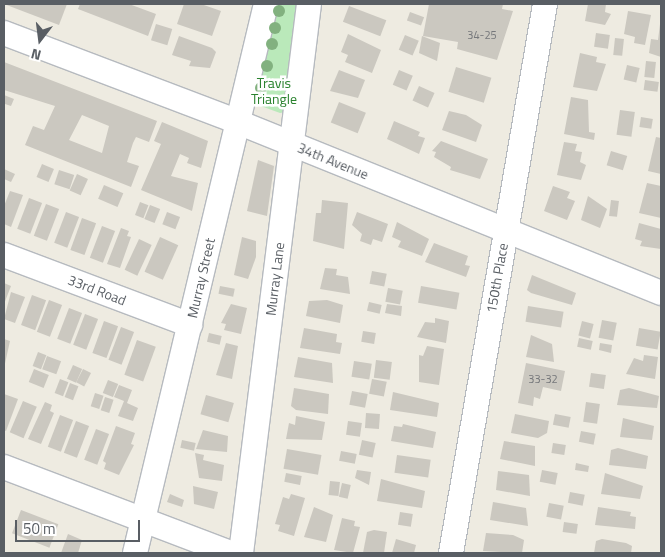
<!DOCTYPE html>
<style>
body{margin:0}
#map{position:relative;width:665px;height:557px;overflow:hidden;background:#eeebe1;font-family:"Titillium Web",sans-serif}
div>[style]{position:absolute}
[style*='--x']{left:calc(var(--x)*1px);top:calc(var(--y)*1px);width:calc(var(--w)*1px);rotate:calc(var(--a)*1deg)}
.green>*{inset:0;background:#bae9ba}
.building>*{inset:0;background:#cbc8c0;transform-origin:0 0}
.roads{filter:drop-shadow(1px 0 #b6babf) drop-shadow(-1px 0 #b6babf) drop-shadow(0 1px #b6babf) drop-shadow(0 -1px #b6babf)}
.minor>*{height:24px;margin:-12px;padding:0 12px;transform-origin:12px;border-radius:12px;background:#fff}
.trees>*{width:12px;height:12px;margin:-6px;border-radius:50%;background:#82b17f}
span{translate:-50% -50%;white-space:nowrap;text-align:center;line-height:1.15;-webkit-text-stroke:5px #fff;paint-order:stroke}
.number-label{font-size:11px;color:#76787b}
.number-label span{-webkit-text-stroke-width:0}
.park-label{font-size:14px;color:#2a822e}
.street-label{font-size:14px;color:#595e64}
.frame{position:absolute;inset:0;border:5px solid #595e64;pointer-events:none}
.north{position:absolute;left:15px;top:15px;width:50px;height:50px;-webkit-text-stroke:4px #fff;paint-order:stroke;rotate:195deg;font-size:14px;font-weight:700;line-height:20px;text-align:center;color:#595e64}
.north::after{content:'';display:block;margin:auto;width:18px;height:22px;background:#595e64;clip-path:polygon(50% 0,100% 100%,50% 72%,0 100%)}
.scale{position:absolute;left:15px;top:520px;width:125px;height:22px;box-sizing:border-box;border:2px solid #595e64;border-top:0;padding-left:6px;font-size:15px;line-height:18px;white-space:nowrap;color:#595e64;-webkit-text-stroke:4px #fff;paint-order:stroke}
</style>
<div id="map">
<div class="green">
<i style="clip-path:polygon(277px 4px,303px 4px,286px 112px,280px 113px,258px 105px,255px 97px)"></i>
</div>
<div class="building">
<i style="clip-path:polygon(4px 4px,67px 4px,59px 25px)"></i>
<i style="clip-path:polygon(80px 4px,129px 4px,156px 14px,148px 36px,78px 9px)"></i>
<i style="clip-path:polygon(184px 4px,201px 4px,221px 11px,212px 36px,177px 24px)"></i>
<i style="clip-path:polygon(429px 4px,503px 4px,502px 9px,513px 11px,497px 60px,457px 49px,458px 42px,423px 36px)"></i>
<i style="clip-path:polygon(588px 4px,606px 4px,605px 12px,611px 14px,605px 25px,585px 21px)"></i>
<i style="left:349px;top:6px;width:40px;height:17px;rotate:21deg"></i>
<i style="clip-path:polygon(628px 11px,651px 15px,645px 45px,634px 43px,635px 37px,624px 34px)"></i>
<i style="left:410px;top:12px;width:15px;height:9px;rotate:20deg"></i>
<i style="left:156px;top:24px;width:17px;height:17px;rotate:17deg"></i>
<i style="clip-path:polygon(660px 24px,661px 25px,661px 57px,649px 53px,651px 39px,658px 40px)"></i>
<i style="left:596px;top:33px;width:14px;height:14px;rotate:8deg"></i>
<i style="clip-path:polygon(348px 34px,381px 50px,372px 73px,345px 62px,348px 55px,341px 52px)"></i>
<i style="left:405px;top:35px;width:15px;height:16px;rotate:23deg"></i>
<i style="clip-path:polygon(179px 36px,212px 48px,216px 52px,210px 68px,189px 66px,191px 61px,172px 55px)"></i>
<i style="clip-path:polygon(422px 36px,440px 43px,437px 61px,419px 53px)"></i>
<i style="left:615px;top:38px;width:9px;height:17px;rotate:6deg"></i>
<i style="clip-path:polygon(580px 53px,597px 57px,596px 62px,606px 64px,597px 91px,573px 87px)"></i>
<i style="left:646px;top:61px;width:10px;height:16px;rotate:6deg"></i>
<i style="clip-path:polygon(evenodd,4px 62px,157px 121px,149px 142px,136px 137px,133px 143px,127px 162px,139px 166px,131px 187px,25px 145px,33px 126px,44px 130px,55px 106px,4px 90px,4px 62px,82px 115px,109px 126px,102px 153px,69px 140px,82px 115px)"></i>
<i style="left:627px;top:65px;width:13px;height:15px;rotate:13deg"></i>
<i style="left:456px;top:67px;width:37px;height:26px;rotate:17deg"></i>
<i style="clip-path:polygon(339px 70px,365px 80px,358px 98px,330px 91px)"></i>
<i style="left:399px;top:70px;width:15px;height:16px;rotate:23deg"></i>
<i style="left:645px;top:80px;width:14px;height:10px;rotate:8deg"></i>
<i style="left:419px;top:86px;width:17px;height:16px;rotate:24deg"></i>
<i style="clip-path:polygon(4px 95px,14px 99px,11px 106px,5px 104px,4px 107px)"></i>
<i style="clip-path:polygon(571px 97px,588px 100px,589px 132px,595px 133px,594px 140px,564px 134px)"></i>
<i style="left:339px;top:102px;width:29px;height:22px;rotate:22deg"></i>
<i style="left:620px;top:110px;width:15px;height:25px;rotate:8deg"></i>
<i style="clip-path:polygon(449px 111px,466px 115px,482px 125px,476px 142px,442px 130px)"></i>
<i style="left:641px;top:117px;width:12px;height:10px;rotate:9deg"></i>
<i style="clip-path:polygon(394px 121px,420px 132px,418px 136px,425px 138px,419px 154px,387px 139px)"></i>
<i style="clip-path:polygon(162px 122px,208px 141px,201px 168px,187px 163px,189px 158px,180px 154px,171px 176px,198px 183px,192px 211px,141px 190px,161px 144px,154px 141px)"></i>
<i style="clip-path:polygon(656px 137px,661px 138px,661px 174px,648px 171px)"></i>
<i style="clip-path:polygon(441px 141px,488px 159px,480px 179px,450px 170px,451px 167px,434px 157px,436px 152px,432px 151px)"></i>
<i style="clip-path:polygon(564px 142px,577px 144px,575px 151px,582px 152px,580px 162px,586px 165px,581px 180px,557px 175px)"></i>
<i style="left:611px;top:151px;width:17px;height:15px;rotate:17deg"></i>
<i style="clip-path:polygon(258px 160px,274px 166px,267px 216px,247px 211px)"></i>
<i style="left:42px;top:164px;width:13px;height:14px;rotate:23deg"></i>
<i style="clip-path:polygon(4px 169px,15px 174px,11px 182px,4px 179px)"></i>
<i style="left:59px;top:170px;width:16px;height:15px;rotate:18deg"></i>
<i style="left:77px;top:174px;width:12px;height:18px;rotate:24deg"></i>
<i style="clip-path:polygon(647px 183px,661px 186px,661px 218px,639px 213px)"></i>
<i style="left:104px;top:185px;width:21px;height:15px;rotate:23deg"></i>
<i style="clip-path:polygon(553px 186px,570px 192px,567px 198px,575px 201px,567px 220px,544px 211px)"></i>
<i style="clip-path:polygon(10px 191px,23px 195px,11px 227px,4px 224px,4px 206px)"></i>
<i style="clip-path:polygon(588px 196px,607px 209px,600px 228px,581px 220px)"></i>
<i style="left:29px;top:198px;width:14px;height:33px;rotate:21deg"></i>
<i style="clip-path:polygon(322px 200px,348px 203px,344px 249px,313px 241px,316px 213px,321px 213px)"></i>
<i style="left:611px;top:200px;width:8px;height:16px;rotate:7deg"></i>
<i style="left:140px;top:202px;width:9px;height:14px;rotate:21deg"></i>
<i style="left:46px;top:204px;width:14px;height:34px;rotate:21deg"></i>
<i style="left:150px;top:205px;width:11px;height:15px;rotate:22deg"></i>
<i style="left:66px;top:212px;width:14px;height:33px;rotate:21deg"></i>
<i style="left:167px;top:212px;width:14px;height:13px;rotate:21deg"></i>
<i style="clip-path:polygon(357px 212px,388px 224px,382px 242px,373px 239px,371px 245px,360px 241px,362px 234px,352px 225px)"></i>
<i style="left:82px;top:218px;width:15px;height:34px;rotate:20deg"></i>
<i style="clip-path:polygon(397px 222px,429px 239px,422px 256px,398px 247px,401px 241px,392px 237px)"></i>
<i style="clip-path:polygon(639px 223px,661px 229px,661px 249px,640px 246px,642px 241px,635px 239px)"></i>
<i style="left:102px;top:226px;width:14px;height:34px;rotate:21deg"></i>
<i style="clip-path:polygon(121px 228px,129px 231px,127px 236px,131px 237px,120px 268px,107px 264px)"></i>
<i style="left:160px;top:237px;width:20px;height:38px;rotate:24deg"></i>
<i style="clip-path:polygon(242px 237px,256px 241px,256px 257px,248px 279px,234px 275px)"></i>
<i style="left:139px;top:239px;width:14px;height:34px;rotate:25deg"></i>
<i style="clip-path:polygon(434px 243px,468px 256px,465px 265px,470px 266px,466px 277px,425px 262px)"></i>
<i style="clip-path:polygon(325px 268px,337px 269px,336px 275px,348px 277px,350px 294px,320px 289px)"></i>
<i style="left:372px;top:271px;width:15px;height:13px;rotate:11deg"></i>
<i style="clip-path:polygon(532px 275px,576px 293px,572px 305px,531px 293px,527px 290px)"></i>
<i style="clip-path:polygon(4px 283px,11px 286px,4px 304px)"></i>
<i style="left:220px;top:286px;width:15px;height:8px;rotate:11deg"></i>
<i style="left:421px;top:286px;width:39px;height:17px;rotate:10deg"></i>
<i style="left:388px;top:288px;width:15px;height:14px;rotate:11deg"></i>
<i style="clip-path:polygon(11px 292px,25px 297px,15px 323px,4px 319px)"></i>
<i style="left:32px;top:295px;width:15px;height:32px;rotate:20deg"></i>
<i style="left:49px;top:300px;width:14px;height:34px;rotate:21deg"></i>
<i style="clip-path:polygon(327px 300px,343px 305px,340px 323px,306px 316px,309px 301px)"></i>
<i style="left:369px;top:302px;width:13px;height:9px;rotate:13deg"></i>
<i style="clip-path:polygon(231px 304px,247px 308px,241px 334px,224px 330px,226px 324px,221px 323px)"></i>
<i style="clip-path:polygon(387px 304px,402px 306px,401px 316px,385px 313px)"></i>
<i style="left:528px;top:306px;width:36px;height:16px;rotate:9deg"></i>
<i style="left:69px;top:308px;width:14px;height:33px;rotate:21deg"></i>
<i style="left:85px;top:314px;width:14px;height:33px;rotate:21deg"></i>
<i style="clip-path:polygon(435px 318px,449px 321px,446px 343px,417px 337px,425px 322px,435px 323px)"></i>
<i style="left:602px;top:320px;width:15px;height:18px;rotate:11deg"></i>
<i style="left:104px;top:321px;width:15px;height:34px;rotate:20deg"></i>
<i style="left:582px;top:321px;width:12px;height:15px;rotate:14deg"></i>
<i style="left:121px;top:327px;width:14px;height:35px;rotate:21deg"></i>
<i style="clip-path:polygon(304px 328px,337px 334px,336px 342px,342px 343px,340px 354px,300px 348px)"></i>
<i style="left:639px;top:328px;width:22px;height:18px;rotate:10deg"></i>
<i style="left:363px;top:331px;width:13px;height:11px;rotate:9deg"></i>
<i style="left:209px;top:333px;width:13px;height:9px;rotate:13deg"></i>
<i style="clip-path:polygon(531px 335px,552px 344px,554px 362px,526px 357px)"></i>
<i style="left:579px;top:338px;width:14px;height:9px;rotate:12deg"></i>
<i style="clip-path:polygon(4px 339px,10px 341px,4px 368px)"></i>
<i style="left:137px;top:340px;width:20px;height:37px;rotate:20deg"></i>
<i style="clip-path:polygon(226px 343px,238px 346px,232px 379px,216px 375px)"></i>
<i style="clip-path:polygon(600px 343px,612px 345px,611px 353px,599px 350px)"></i>
<i style="clip-path:polygon(427px 346px,444px 349px,439px 385px,419px 382px,419px 355px,423px 356px)"></i>
<i style="left:38px;top:352px;width:9px;height:15px;rotate:21deg"></i>
<i style="clip-path:polygon(644px 355px,658px 357px,655px 379px,626px 374px,634px 358px,643px 361px)"></i>
<i style="left:47px;top:356px;width:15px;height:14px;rotate:20deg"></i>
<i style="clip-path:polygon(298px 357px,332px 363px,333px 383px,294px 377px)"></i>
<i style="left:376px;top:360px;width:16px;height:18px;rotate:7deg"></i>
<i style="left:354px;top:361px;width:18px;height:16px;rotate:9deg"></i>
<i style="clip-path:polygon(526px 363px,565px 371px,561px 391px,543px 387px,540px 399px,534px 397px,533px 406px,518px 403px)"></i>
<i style="left:73px;top:365px;width:10px;height:15px;rotate:24deg"></i>
<i style="left:34px;top:369px;width:16px;height:14px;rotate:22deg"></i>
<i style="left:83px;top:369px;width:9px;height:15px;rotate:27deg"></i>
<i style="left:591px;top:373px;width:15px;height:14px;rotate:8deg"></i>
<i style="left:60px;top:379px;width:9px;height:15px;rotate:21deg"></i>
<i style="left:372px;top:379px;width:15px;height:15px;rotate:11deg"></i>
<i style="left:108px;top:380px;width:11px;height:14px;rotate:22deg"></i>
<i style="left:70px;top:383px;width:9px;height:15px;rotate:21deg"></i>
<i style="clip-path:polygon(119px 385px,132px 390px,127px 403px,138px 408px,133px 421px,118px 416px,124px 401px,114px 397px)"></i>
<i style="clip-path:polygon(294px 388px,329px 394px,328px 414px,296px 410px,291px 406px)"></i>
<i style="clip-path:polygon(629px 388px,659px 396px,657px 408px,617px 405px,620px 390px)"></i>
<i style="left:352px;top:391px;width:16px;height:14px;rotate:11deg"></i>
<i style="clip-path:polygon(393px 392px,439px 403px,437px 417px,390px 410px)"></i>
<i style="left:95px;top:393px;width:9px;height:14px;rotate:18deg"></i>
<i style="clip-path:polygon(4px 394px,18px 399px,6px 431px,4px 430px)"></i>
<i style="left:206px;top:395px;width:29px;height:20px;rotate:16deg"></i>
<i style="left:105px;top:397px;width:9px;height:14px;rotate:18deg"></i>
<i style="left:23px;top:401px;width:15px;height:34px;rotate:23deg"></i>
<i style="clip-path:polygon(45px 402px,52px 405px,50px 411px,54px 413px,41px 444px,28px 439px)"></i>
<i style="left:586px;top:402px;width:14px;height:20px;rotate:8deg"></i>
<i style="left:366px;top:413px;width:14px;height:15px;rotate:4deg"></i>
<i style="clip-path:polygon(515px 414px,549px 421px,547px 433px,538px 438px,511px 433px)"></i>
<i style="left:555px;top:414px;width:16px;height:11px;rotate:11deg"></i>
<i style="left:60px;top:415px;width:14px;height:34px;rotate:21deg"></i>
<i style="clip-path:polygon(296px 416px,325px 422px,322px 440px,286px 439px,289px 423px,295px 425px)"></i>
<i style="clip-path:polygon(623px 418px,654px 426px,652px 440px,620px 437px)"></i>
<i style="left:76px;top:421px;width:14px;height:34px;rotate:21deg"></i>
<i style="left:348px;top:421px;width:14px;height:14px;rotate:8deg"></i>
<i style="clip-path:polygon(403px 424px,436px 432px,433px 448px,391px 441px,394px 426px,402px 427px)"></i>
<i style="clip-path:polygon(116px 426px,135px 433px,131px 444px,134px 445px,119px 475px,104px 469px,106px 463px,103px 461px)"></i>
<i style="left:96px;top:429px;width:14px;height:33px;rotate:21deg"></i>
<i style="clip-path:polygon(203px 430px,228px 436px,227px 452px,196px 449px)"></i>
<i style="left:581px;top:431px;width:15px;height:11px;rotate:11deg"></i>
<i style="left:182px;top:440px;width:14px;height:8px;rotate:12deg"></i>
<i style="left:362px;top:440px;width:14px;height:15px;rotate:12deg"></i>
<i style="clip-path:polygon(504px 441px,535px 446px,535px 466px,500px 459px)"></i>
<i style="left:553px;top:443px;width:13px;height:10px;rotate:9deg"></i>
<i style="clip-path:polygon(618px 448px,648px 456px,646px 469px,609px 465px,611px 450px)"></i>
<i style="left:287px;top:449px;width:35px;height:20px;rotate:10deg"></i>
<i style="left:341px;top:451px;width:16px;height:10px;rotate:11deg"></i>
<i style="clip-path:polygon(195px 453px,204px 455px,203px 460px,224px 465px,222px 481px,199px 478px)"></i>
<i style="left:397px;top:455px;width:34px;height:18px;rotate:8deg"></i>
<i style="clip-path:polygon(576px 463px,589px 466px,588px 472px,575px 470px)"></i>
<i style="clip-path:polygon(357px 470px,371px 472px,369px 485px,355px 478px)"></i>
<i style="left:542px;top:470px;width:16px;height:12px;rotate:11deg"></i>
<i style="clip-path:polygon(498px 471px,529px 475px,530px 496px,496px 490px)"></i>
<i style="left:286px;top:473px;width:16px;height:9px;rotate:11deg"></i>
<i style="clip-path:polygon(605px 473px,643px 486px,640px 499px,601px 494px)"></i>
<i style="clip-path:polygon(381px 479px,425px 491px,422px 508px,377px 501px)"></i>
<i style="left:330px;top:481px;width:10px;height:14px;rotate:6deg"></i>
<i style="left:342px;top:483px;width:9px;height:14px;rotate:13deg"></i>
<i style="clip-path:polygon(193px 486px,218px 492px,214px 509px,194px 504px)"></i>
<i style="left:570px;top:492px;width:15px;height:11px;rotate:11deg"></i>
<i style="clip-path:polygon(170px 494px,184px 500px,182px 507px,167px 502px)"></i>
<i style="clip-path:polygon(291px 494px,305px 498px,294px 536px,278px 531px,280px 525px,275px 524px,283px 497px,289px 499px)"></i>
<i style="clip-path:polygon(493px 502px,526px 508px,528px 526px,490px 520px)"></i>
<i style="left:549px;top:503px;width:15px;height:14px;rotate:11deg"></i>
<i style="clip-path:polygon(314px 507px,333px 515px,326px 542px,304px 537px)"></i>
<i style="clip-path:polygon(598px 507px,631px 512px,630px 516px,636px 517px,635px 529px,595px 525px)"></i>
<i style="left:21px;top:510px;width:40px;height:25px;rotate:21deg"></i>
<i style="left:400px;top:512px;width:13px;height:13px;rotate:9deg"></i>
<i style="clip-path:polygon(342px 518px,355px 521px,354px 526px,360px 527px,353px 553px,334px 550px)"></i>
<i style="left:564px;top:522px;width:14px;height:10px;rotate:8deg"></i>
<i style="clip-path:polygon(374px 530px,387px 532px,384px 553px,363px 553px,367px 532px)"></i>
<i style="clip-path:polygon(486px 533px,513px 535px,524px 540px,522px 553px,483px 551px)"></i>
<i style="clip-path:polygon(68px 534px,82px 540px,78px 553px,61px 553px)"></i>
<i style="clip-path:polygon(396px 539px,416px 545px,414px 553px,392px 553px)"></i>
<i style="clip-path:polygon(602px 539px,626px 543px,632px 546px,631px 553px,594px 553px,596px 541px)"></i>
</div>
<div class="roads">
<div class="minor">
<i style="--x:4;--y:33;--w:250;--a:20.8"></i>
<i style="--x:238;--y:122;--w:456;--a:22"></i>
<i style="--x:4;--y:255;--w:199;--a:20.6"></i>
<i style="--x:4;--y:467;--w:242;--a:20.8"></i>
<i style="--x:135;--y:553;--w:564;--a:-76.58"></i>
<i style="--x:241;--y:553;--w:553;--a:-82.94"></i>
<i style="--x:451;--y:553;--w:557;--a:-80.28"></i>
</div>
</div>
<div class="trees">
<i style="left:279px;top:11px"></i>
<i style="left:275px;top:28px"></i>
<i style="left:272px;top:44px"></i>
<i style="left:267px;top:66px"></i>
<i style="left:261px;top:88px"></i>
</div>
<div class="number-label">
<span style="left:482px;top:35px">34-25</span>
<span style="left:543px;top:379px">33-32</span>
</div>
<div class="park-label">
<span style="left:274px;top:91px">Travis<br>Triangle</span>
</div>
<div class="street-label">
<span style="left:333px;top:161px;rotate:22deg">34th Avenue</span>
<span style="left:201px;top:278px;rotate:-77deg">Murray Street</span>
<span style="left:497px;top:278px;rotate:-80deg">150th Place</span>
<span style="left:275px;top:279px;rotate:-83deg">Murray Lane</span>
<span style="left:97px;top:290px;rotate:21deg">33rd Road</span>
</div>
<div class="frame"></div>
<div class="north">N</div>
<div class="scale">50 m</div>
</div>
